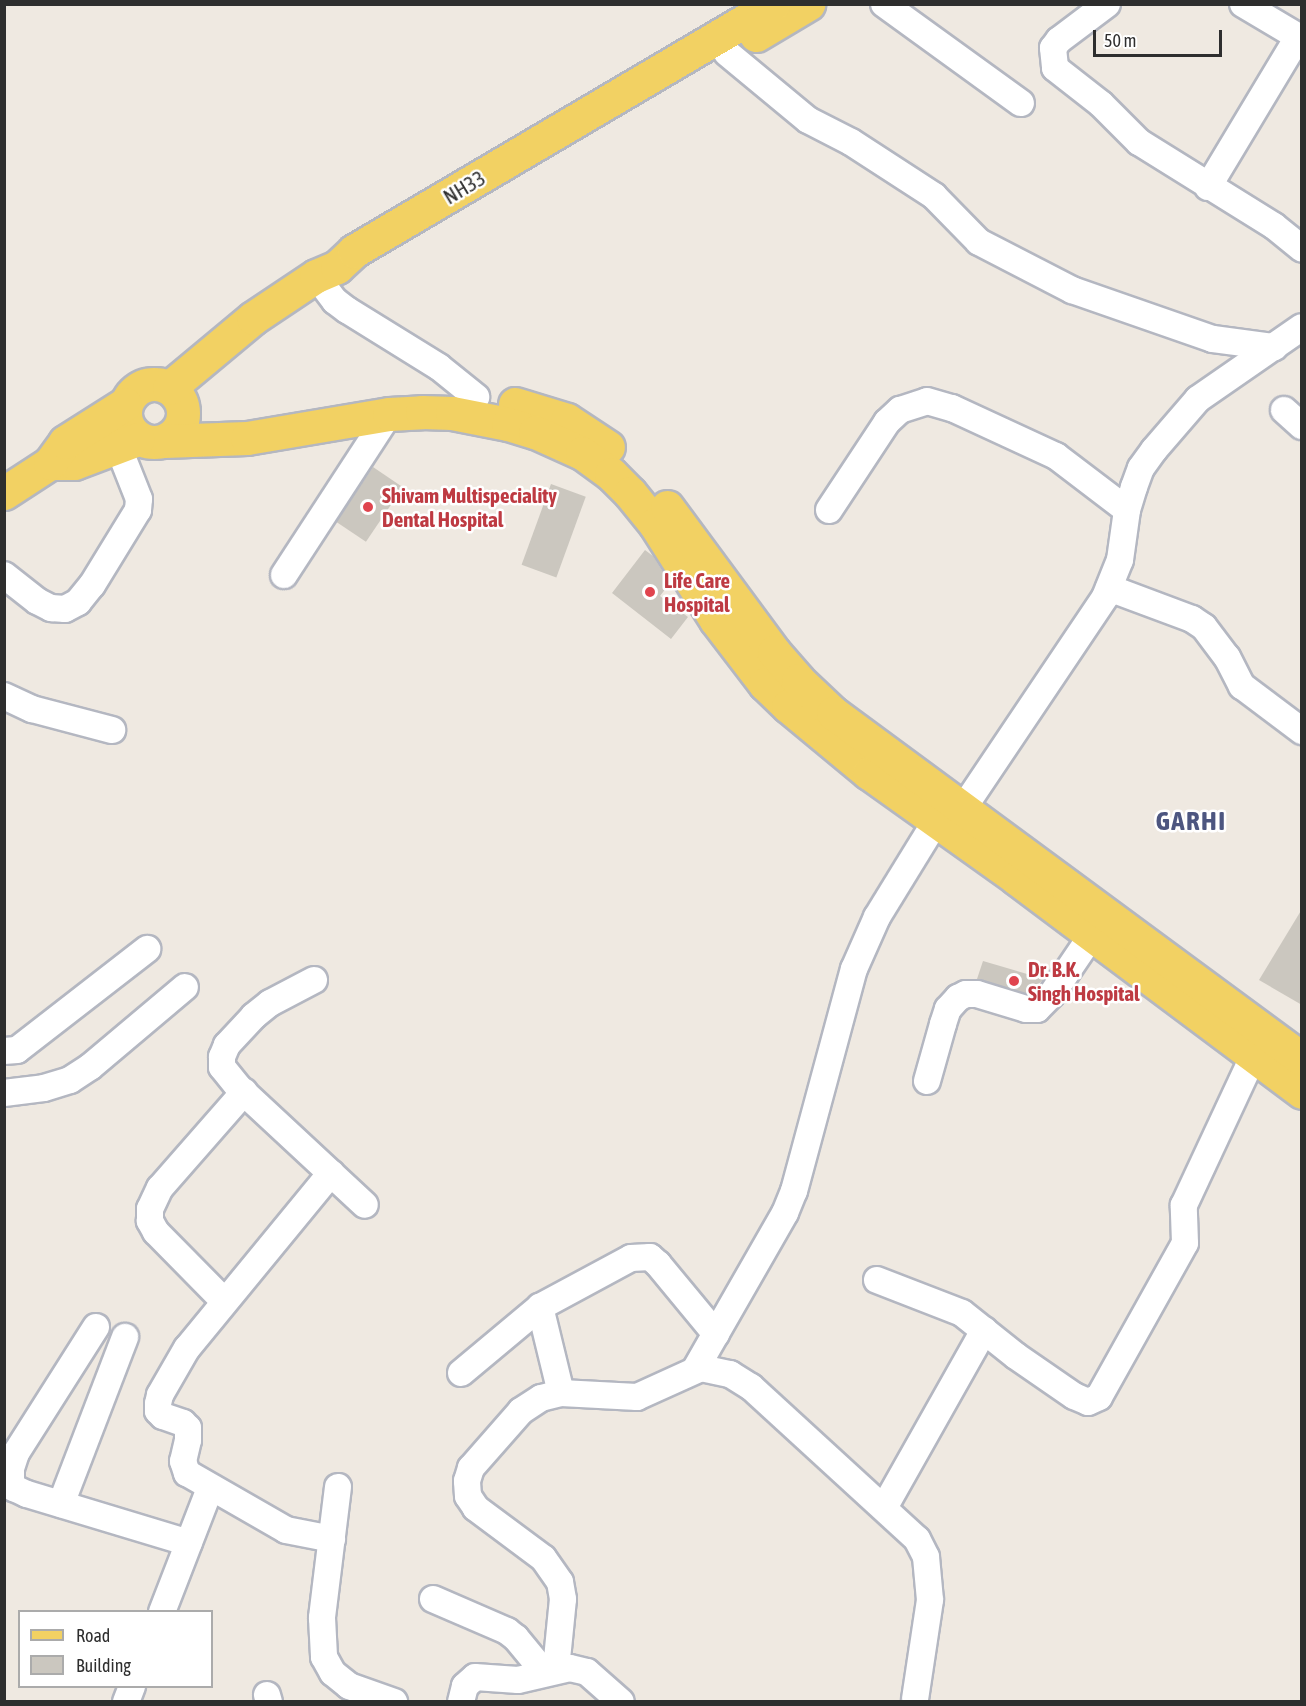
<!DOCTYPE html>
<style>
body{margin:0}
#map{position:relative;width:1306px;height:1706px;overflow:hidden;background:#efe9e1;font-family:"Asap Condensed",sans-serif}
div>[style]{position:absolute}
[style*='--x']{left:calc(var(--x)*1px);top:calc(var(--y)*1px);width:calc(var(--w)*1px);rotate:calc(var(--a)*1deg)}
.building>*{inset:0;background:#cbc7bf;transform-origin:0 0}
.roads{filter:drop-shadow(2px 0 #b4b7c1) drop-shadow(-2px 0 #b4b7c1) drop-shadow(0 2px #b4b7c1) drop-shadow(0 -2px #b4b7c1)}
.minor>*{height:26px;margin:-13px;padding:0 13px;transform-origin:13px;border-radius:13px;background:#fff}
.major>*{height:33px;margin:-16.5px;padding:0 16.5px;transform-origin:16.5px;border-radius:16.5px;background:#f2d163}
.major>.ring{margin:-16.5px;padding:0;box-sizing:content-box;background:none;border:33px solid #f2d163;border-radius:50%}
.dots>*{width:16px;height:16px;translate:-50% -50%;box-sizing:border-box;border:3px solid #fff;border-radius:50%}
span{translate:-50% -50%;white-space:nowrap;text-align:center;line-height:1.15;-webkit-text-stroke:5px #fff;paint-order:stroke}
.street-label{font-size:21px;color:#2e2e2e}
.health-label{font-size:21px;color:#be3a42;font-weight:700}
.left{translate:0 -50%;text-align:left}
.district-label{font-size:27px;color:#4d5680;font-weight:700;letter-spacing:1.5px}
.frame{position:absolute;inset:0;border:6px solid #2e2e2e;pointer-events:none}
.legend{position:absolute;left:18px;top:1610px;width:195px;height:78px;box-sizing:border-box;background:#fff;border:2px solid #ababab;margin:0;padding:8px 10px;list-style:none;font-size:18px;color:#2e2e2e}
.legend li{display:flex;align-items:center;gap:12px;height:30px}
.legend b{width:30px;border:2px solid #ababab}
.scale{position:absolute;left:1093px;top:30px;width:129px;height:27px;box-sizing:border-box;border:3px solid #2e2e2e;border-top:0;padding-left:8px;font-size:18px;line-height:21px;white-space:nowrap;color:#2e2e2e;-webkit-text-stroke:4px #fff;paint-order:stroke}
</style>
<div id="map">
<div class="building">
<i style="left:373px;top:467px;width:36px;height:66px;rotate:34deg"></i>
<i style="left:551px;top:484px;width:37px;height:86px;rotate:20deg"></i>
<i style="clip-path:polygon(645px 550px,653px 556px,670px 583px,660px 596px,688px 617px,671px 639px,612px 593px)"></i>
<i style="clip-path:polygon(1302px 909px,1302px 1005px,1259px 980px)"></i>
<i style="clip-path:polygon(983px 961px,1044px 979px,1028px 994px,977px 979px)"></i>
</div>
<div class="roads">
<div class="minor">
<i style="--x:884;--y:4;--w:169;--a:35.9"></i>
<i style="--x:1107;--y:4;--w:60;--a:143.1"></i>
<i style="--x:1059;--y:40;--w:10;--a:127"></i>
<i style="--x:1053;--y:48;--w:20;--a:84"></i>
<i style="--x:1055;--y:68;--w:58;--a:38"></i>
<i style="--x:1101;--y:104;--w:54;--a:45"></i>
<i style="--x:1139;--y:142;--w:159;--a:31.9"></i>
<i style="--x:1274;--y:226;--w:36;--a:39"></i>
<i style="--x:1243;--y:4;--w:69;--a:30.7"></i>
<i style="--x:727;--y:53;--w:105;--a:39.6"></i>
<i style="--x:808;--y:120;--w:48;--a:27.1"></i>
<i style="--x:851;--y:142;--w:99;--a:33"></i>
<i style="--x:934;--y:196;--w:64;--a:45.6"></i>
<i style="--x:979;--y:242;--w:105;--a:27.3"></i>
<i style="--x:1072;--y:290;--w:149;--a:19.2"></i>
<i style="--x:1213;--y:339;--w:62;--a:7.5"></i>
<i style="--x:1208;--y:187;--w:175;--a:-59"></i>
<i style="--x:316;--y:276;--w:31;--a:53"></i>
<i style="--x:335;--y:301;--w:15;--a:37"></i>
<i style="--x:347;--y:310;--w:108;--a:31.8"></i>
<i style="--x:439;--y:367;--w:48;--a:39"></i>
<i style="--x:1284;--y:410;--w:24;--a:42"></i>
<i style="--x:829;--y:510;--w:105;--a:-56.6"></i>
<i style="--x:887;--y:422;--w:18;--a:-43"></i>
<i style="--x:900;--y:410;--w:28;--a:-18"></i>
<i style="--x:927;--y:401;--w:26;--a:16"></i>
<i style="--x:952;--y:408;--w:115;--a:24.8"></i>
<i style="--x:1056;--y:456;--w:89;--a:37.3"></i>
<i style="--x:4;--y:575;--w:42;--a:38.2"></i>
<i style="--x:37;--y:601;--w:16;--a:27"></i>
<i style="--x:51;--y:608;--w:14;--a:4"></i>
<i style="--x:65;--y:609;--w:15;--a:-28"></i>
<i style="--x:78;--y:602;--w:22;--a:-51"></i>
<i style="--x:92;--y:585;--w:88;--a:-58.5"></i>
<i style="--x:138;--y:510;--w:11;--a:-85"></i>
<i style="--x:139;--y:499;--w:57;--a:-111.6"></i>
<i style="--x:284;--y:575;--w:192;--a:-56.9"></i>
<i style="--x:1109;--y:588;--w:89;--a:20.5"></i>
<i style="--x:1192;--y:619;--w:14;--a:34"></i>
<i style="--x:1204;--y:627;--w:38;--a:53"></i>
<i style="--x:1227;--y:657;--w:33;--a:63"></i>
<i style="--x:1242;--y:686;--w:75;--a:36.9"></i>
<i style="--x:4;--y:696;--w:31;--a:25"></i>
<i style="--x:32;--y:709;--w:83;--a:14.7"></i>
<i style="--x:962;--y:810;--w:257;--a:-56.1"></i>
<i style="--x:1105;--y:597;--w:40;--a:-68"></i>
<i style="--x:1120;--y:560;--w:50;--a:-82"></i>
<i style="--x:1127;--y:510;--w:24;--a:-73"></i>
<i style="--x:1134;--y:487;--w:20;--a:-70"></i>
<i style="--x:1141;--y:468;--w:22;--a:-54"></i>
<i style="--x:1154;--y:450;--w:67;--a:-49.2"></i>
<i style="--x:1198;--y:399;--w:126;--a:-34.7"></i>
<i style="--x:314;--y:980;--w:50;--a:152.4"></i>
<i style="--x:270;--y:1003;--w:21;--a:141"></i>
<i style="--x:254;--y:1016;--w:40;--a:133"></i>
<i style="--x:227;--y:1045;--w:13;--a:113"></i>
<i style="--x:222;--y:1057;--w:10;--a:90"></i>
<i style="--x:222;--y:1067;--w:26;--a:51"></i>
<i style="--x:238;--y:1087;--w:173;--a:42.9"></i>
<i style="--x:4;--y:1051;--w:13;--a:-4"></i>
<i style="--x:17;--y:1050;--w:165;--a:-37.8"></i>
<i style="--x:927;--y:1081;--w:59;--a:-74.3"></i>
<i style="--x:943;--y:1024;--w:16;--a:-72"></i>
<i style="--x:948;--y:1009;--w:15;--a:-48"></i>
<i style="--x:958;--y:998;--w:9;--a:-27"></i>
<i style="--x:966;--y:994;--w:11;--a:0"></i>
<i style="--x:977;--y:994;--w:51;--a:17"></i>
<i style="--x:1026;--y:1009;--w:11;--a:0"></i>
<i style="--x:1037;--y:1009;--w:21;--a:-45"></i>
<i style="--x:1052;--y:994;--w:71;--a:-55.9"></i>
<i style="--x:4;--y:1093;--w:40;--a:-7.1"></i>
<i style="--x:44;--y:1088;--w:27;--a:-17"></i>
<i style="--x:70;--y:1080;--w:24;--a:-33"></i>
<i style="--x:90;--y:1067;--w:124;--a:-40.1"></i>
<i style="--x:331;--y:1173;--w:227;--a:129.4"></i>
<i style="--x:187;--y:1348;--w:54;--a:119.9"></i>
<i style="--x:160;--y:1395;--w:9;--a:103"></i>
<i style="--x:158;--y:1404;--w:7;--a:90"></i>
<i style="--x:158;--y:1411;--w:7;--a:45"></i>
<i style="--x:163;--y:1416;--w:21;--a:19"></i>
<i style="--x:183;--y:1423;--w:7;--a:45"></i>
<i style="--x:188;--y:1428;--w:12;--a:90"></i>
<i style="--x:188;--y:1440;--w:22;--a:103"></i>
<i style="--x:183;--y:1461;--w:13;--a:72"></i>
<i style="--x:187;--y:1473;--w:114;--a:29.9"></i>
<i style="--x:286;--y:1530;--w:47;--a:11.1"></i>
<i style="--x:877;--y:1280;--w:91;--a:21.2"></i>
<i style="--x:962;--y:1313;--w:69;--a:38.5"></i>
<i style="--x:1016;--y:1356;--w:70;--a:34.6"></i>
<i style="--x:1074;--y:1396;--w:15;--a:23"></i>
<i style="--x:1088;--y:1402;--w:12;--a:-24"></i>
<i style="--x:1099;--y:1397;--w:176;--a:-60.8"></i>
<i style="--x:1185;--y:1243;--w:38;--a:-92"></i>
<i style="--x:1184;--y:1205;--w:163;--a:-65"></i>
<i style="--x:224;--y:1301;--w:97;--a:-134.6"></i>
<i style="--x:156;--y:1232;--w:13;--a:-119"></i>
<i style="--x:150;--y:1221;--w:12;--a:-90"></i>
<i style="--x:150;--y:1209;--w:23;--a:-65"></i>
<i style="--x:160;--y:1188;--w:128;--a:-48.8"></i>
<i style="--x:96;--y:1327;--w:149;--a:122.4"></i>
<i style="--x:16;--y:1453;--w:16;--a:108"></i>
<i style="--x:11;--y:1468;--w:13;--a:90"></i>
<i style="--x:11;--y:1481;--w:8;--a:67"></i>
<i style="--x:14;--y:1488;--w:14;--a:25"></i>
<i style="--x:27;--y:1494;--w:169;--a:16.8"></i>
<i style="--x:695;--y:1370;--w:181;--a:-60.2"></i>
<i style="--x:785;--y:1213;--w:24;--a:-68"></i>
<i style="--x:794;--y:1191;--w:230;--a:-74.9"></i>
<i style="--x:854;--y:969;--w:57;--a:-66.1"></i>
<i style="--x:877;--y:917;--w:113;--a:-58.4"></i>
<i style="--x:461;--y:1373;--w:103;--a:-39.9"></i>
<i style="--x:561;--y:1393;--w:89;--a:-103.7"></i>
<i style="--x:540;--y:1307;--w:103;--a:-28.3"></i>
<i style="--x:631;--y:1258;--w:19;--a:-3"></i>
<i style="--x:650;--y:1257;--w:11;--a:41"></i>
<i style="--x:658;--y:1264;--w:91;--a:50.4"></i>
<i style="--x:338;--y:1487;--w:132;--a:97"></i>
<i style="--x:322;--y:1618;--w:39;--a:87"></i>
<i style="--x:324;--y:1657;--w:18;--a:61"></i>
<i style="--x:333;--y:1673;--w:21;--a:39"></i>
<i style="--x:349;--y:1686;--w:48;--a:19.6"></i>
<i style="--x:61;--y:1504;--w:179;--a:-69"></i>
<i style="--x:885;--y:1506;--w:202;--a:-60.6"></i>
<i style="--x:433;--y:1599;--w:81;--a:23.4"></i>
<i style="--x:507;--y:1631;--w:11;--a:38"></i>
<i style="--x:516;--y:1638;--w:45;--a:50.4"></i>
<i style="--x:162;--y:1612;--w:133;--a:-68.8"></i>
<i style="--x:556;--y:1669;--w:70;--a:-84.3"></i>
<i style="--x:563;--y:1599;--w:17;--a:-100"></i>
<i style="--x:560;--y:1582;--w:29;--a:-125"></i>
<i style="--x:543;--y:1558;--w:84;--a:-143.3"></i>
<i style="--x:476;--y:1508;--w:14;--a:-124"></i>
<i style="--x:468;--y:1496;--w:15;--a:-94"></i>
<i style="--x:467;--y:1481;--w:14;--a:-73"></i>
<i style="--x:471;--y:1468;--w:76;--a:-48.7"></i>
<i style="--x:521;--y:1411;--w:24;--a:-33"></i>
<i style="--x:541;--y:1398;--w:21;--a:-14"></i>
<i style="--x:561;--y:1393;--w:76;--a:3"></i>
<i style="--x:637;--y:1397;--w:70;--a:-24.4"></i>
<i style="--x:701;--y:1368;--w:30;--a:12"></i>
<i style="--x:730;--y:1374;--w:25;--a:32"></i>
<i style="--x:751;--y:1387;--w:225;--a:42.5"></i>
<i style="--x:917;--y:1539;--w:20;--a:63"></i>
<i style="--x:926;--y:1557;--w:43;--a:84.7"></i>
<i style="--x:930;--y:1600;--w:100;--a:98.6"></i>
<i style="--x:267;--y:1695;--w:7;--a:74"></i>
<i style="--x:126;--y:1702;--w:17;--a:-69"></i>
<i style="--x:461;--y:1702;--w:16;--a:-76"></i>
<i style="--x:465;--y:1686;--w:13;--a:-42"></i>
<i style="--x:475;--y:1677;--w:43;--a:4"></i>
<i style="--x:518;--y:1680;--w:53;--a:-13"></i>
<i style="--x:570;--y:1668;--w:17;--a:13"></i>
<i style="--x:587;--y:1672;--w:45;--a:41.4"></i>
</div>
<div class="major">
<i style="--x:756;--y:35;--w:61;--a:-30.8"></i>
<i class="ring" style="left:125px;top:384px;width:25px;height:25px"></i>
<i style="--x:169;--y:388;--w:109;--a:-39.8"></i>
<i style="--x:253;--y:318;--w:76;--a:-33.7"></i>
<i style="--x:316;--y:276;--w:23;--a:-23"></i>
<i style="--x:337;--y:267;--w:23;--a:-43"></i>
<i style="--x:354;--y:251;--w:486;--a:-30.5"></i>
<i style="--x:515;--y:404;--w:54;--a:17.1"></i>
<i style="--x:567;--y:420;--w:49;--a:33.4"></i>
<i style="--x:164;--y:441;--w:83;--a:-2.1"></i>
<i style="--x:247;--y:438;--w:144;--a:-9.6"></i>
<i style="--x:389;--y:414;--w:33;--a:-3"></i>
<i style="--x:422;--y:412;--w:30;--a:2"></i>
<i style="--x:452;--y:413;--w:57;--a:11.1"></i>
<i style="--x:508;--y:424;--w:28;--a:17"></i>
<i style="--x:535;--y:432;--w:51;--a:24.1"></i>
<i style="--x:582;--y:453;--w:36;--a:36"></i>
<i style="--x:611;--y:474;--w:27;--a:45"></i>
<i style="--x:630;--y:493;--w:40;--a:51"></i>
<i style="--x:655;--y:524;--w:114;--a:57.6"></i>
<i style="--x:716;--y:620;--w:81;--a:52.6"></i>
<i style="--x:765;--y:684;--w:32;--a:44"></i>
<i style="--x:788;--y:706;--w:105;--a:39.6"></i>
<i style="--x:869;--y:773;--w:181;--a:35.5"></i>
<i style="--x:1016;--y:878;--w:357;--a:36.8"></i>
<i style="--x:50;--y:463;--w:24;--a:0"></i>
<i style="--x:74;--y:463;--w:68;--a:-20.6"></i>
<i style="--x:4;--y:493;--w:55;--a:-33.1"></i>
<i style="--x:50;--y:463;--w:26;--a:-54"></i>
<i style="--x:65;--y:442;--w:71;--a:-32.3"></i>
<i style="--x:667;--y:507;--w:180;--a:53.6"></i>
<i style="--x:774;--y:652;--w:37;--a:49"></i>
<i style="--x:798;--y:680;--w:48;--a:43.3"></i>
<i style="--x:833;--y:713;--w:583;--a:36.42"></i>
</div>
</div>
<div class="dots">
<i style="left:368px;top:507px;background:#e0444e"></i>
<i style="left:650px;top:592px;background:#e0444e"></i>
<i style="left:1014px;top:981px;background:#e0444e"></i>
</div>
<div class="street-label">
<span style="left:464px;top:187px;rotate:-31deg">NH33</span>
</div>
<div class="health-label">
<span class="left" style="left:382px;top:507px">Shivam Multispeciality<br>Dental Hospital</span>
<span class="left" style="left:664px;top:592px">Life Care<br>Hospital</span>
<span class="left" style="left:1028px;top:981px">Dr. B.K.<br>Singh Hospital</span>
</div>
<div class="district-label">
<span style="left:1191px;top:821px">GARHI</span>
</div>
<div class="frame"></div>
<ul class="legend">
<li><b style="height:8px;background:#f2d163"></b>Road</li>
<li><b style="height:16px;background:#cbc7bf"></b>Building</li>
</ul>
<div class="scale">50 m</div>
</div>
